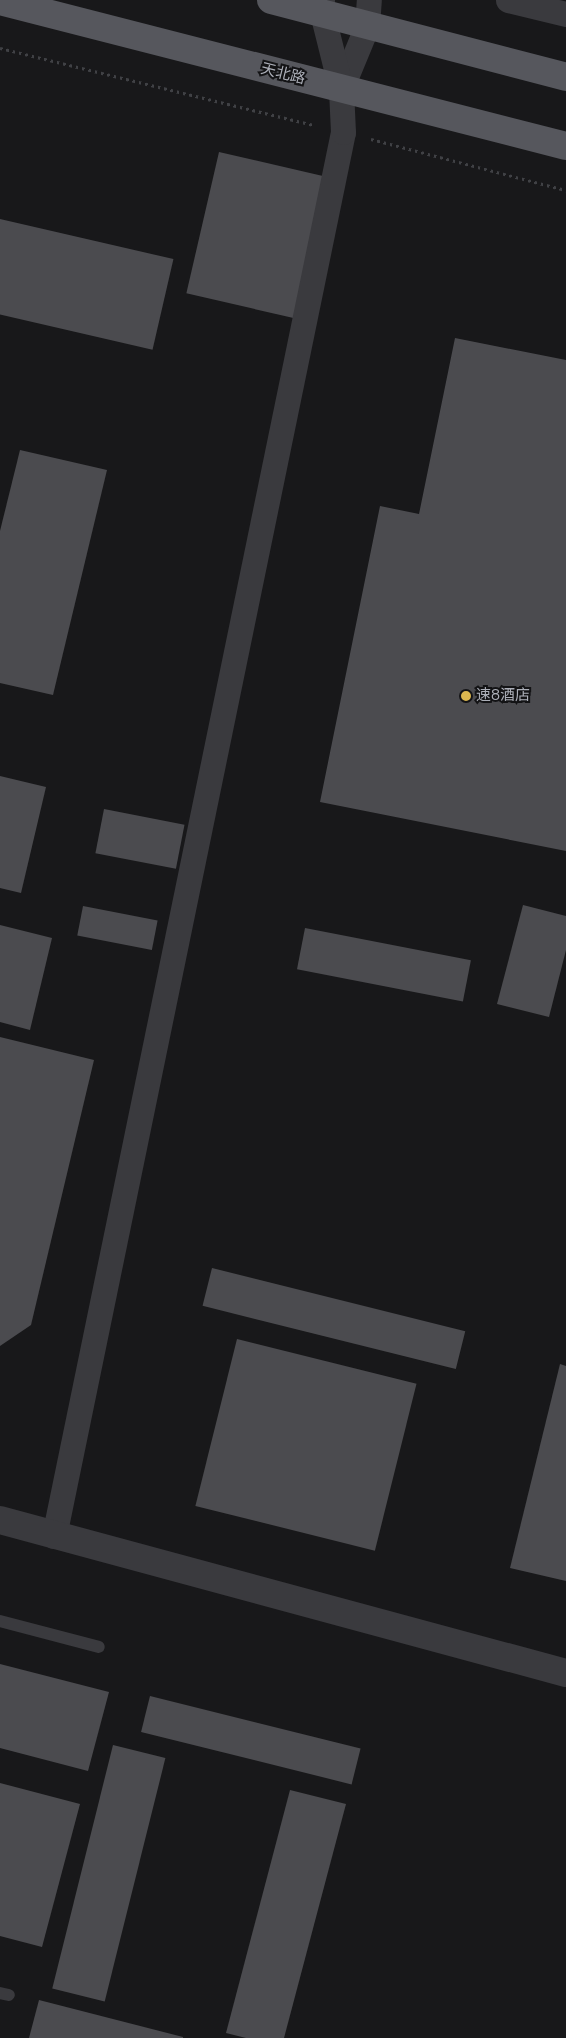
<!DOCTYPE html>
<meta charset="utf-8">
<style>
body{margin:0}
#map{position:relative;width:566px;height:2038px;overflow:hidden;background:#18181a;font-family:"Nunito Sans","Noto Sans SC",sans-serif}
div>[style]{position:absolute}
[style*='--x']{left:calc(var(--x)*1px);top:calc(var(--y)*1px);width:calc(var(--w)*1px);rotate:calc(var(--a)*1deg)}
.building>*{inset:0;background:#4b4b4f;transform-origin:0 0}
.path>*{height:3px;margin-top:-1.5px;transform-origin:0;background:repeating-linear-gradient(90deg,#404145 0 2.5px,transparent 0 6.5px)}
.service>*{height:12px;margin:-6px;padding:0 6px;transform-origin:6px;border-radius:6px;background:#3a3a3e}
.minor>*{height:25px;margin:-12.5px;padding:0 12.5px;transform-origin:12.5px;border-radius:12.5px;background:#3a3a3e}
.tertiary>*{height:28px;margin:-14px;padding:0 14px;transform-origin:14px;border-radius:14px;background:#3a3a3e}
.primary>*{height:28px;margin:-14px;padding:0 14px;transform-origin:14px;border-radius:14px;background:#56575d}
.dots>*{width:14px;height:14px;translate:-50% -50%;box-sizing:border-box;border:2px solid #131315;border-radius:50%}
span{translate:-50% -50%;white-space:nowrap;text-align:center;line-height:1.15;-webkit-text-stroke:4px #131315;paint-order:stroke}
.street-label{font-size:15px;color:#acafb8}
.poi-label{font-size:15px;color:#acafb8}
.left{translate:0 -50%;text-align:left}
</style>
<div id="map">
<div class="building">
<i style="left:219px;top:152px;width:111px;height:145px;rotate:13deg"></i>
<i style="left:0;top:219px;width:178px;height:93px;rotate:13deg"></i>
<i style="clip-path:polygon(455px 338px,566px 360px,566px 851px,320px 802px,380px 506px,419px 514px)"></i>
<i style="clip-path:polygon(20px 450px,107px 470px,53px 695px,0 683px,0 531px)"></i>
<i style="clip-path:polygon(0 776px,46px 787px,21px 893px,0 888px)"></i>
<i style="left:104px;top:809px;width:82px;height:45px;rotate:11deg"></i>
<i style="clip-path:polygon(523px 905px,566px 916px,566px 950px,549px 1017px,497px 1004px)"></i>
<i style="left:83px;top:906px;width:76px;height:30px;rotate:11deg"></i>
<i style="clip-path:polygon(0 925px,52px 938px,30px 1030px,0 1022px)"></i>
<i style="left:305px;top:928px;width:169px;height:42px;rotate:11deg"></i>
<i style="clip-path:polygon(0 1037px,94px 1060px,31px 1325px,0 1346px)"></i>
<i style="left:212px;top:1268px;width:261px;height:39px;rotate:14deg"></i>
<i style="left:237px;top:1339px;width:185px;height:172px;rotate:14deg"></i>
<i style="clip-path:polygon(560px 1364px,566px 1366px,566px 1581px,510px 1568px)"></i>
<i style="clip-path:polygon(0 1664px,109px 1692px,88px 1771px,0 1748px)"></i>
<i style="left:150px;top:1696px;width:217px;height:37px;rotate:14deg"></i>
<i style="left:113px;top:1745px;width:54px;height:251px;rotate:14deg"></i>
<i style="clip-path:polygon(0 1783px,80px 1804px,42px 1947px,0 1936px)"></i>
<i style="clip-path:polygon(290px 1790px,346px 1804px,284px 2038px,246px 2038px,226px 2033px)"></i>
<i style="clip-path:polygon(39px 2000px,183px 2037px,183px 2038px,29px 2038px)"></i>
</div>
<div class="path">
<i style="--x:0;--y:48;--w:323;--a:13.8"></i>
<i style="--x:371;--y:139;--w:202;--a:14.7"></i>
</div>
<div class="service">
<i style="--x:0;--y:1621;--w:102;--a:14.7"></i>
<i style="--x:0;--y:1993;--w:9;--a:13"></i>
</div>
<div class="minor">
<i style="--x:508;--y:0;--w:60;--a:13.6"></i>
<i style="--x:341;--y:89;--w:68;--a:-67.6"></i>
<i style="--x:367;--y:26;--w:26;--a:-86"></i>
<i style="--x:54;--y:1536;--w:1433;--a:-78.37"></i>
<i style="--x:343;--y:132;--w:43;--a:-92.7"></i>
<i style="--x:341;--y:89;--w:78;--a:-104"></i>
<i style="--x:322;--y:13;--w:13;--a:-90"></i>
</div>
<div class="tertiary">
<i style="--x:0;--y:1520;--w:586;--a:15.13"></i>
</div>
<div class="primary">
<i style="--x:271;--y:0;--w:305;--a:14.6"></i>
<i style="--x:0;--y:1;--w:584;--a:14.37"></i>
</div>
<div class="dots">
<i style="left:466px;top:696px;background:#dcb74f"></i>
</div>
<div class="street-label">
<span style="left:283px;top:74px;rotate:14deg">天北路</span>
</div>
<div class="poi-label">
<span class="left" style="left:476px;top:696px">速8酒店</span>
</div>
</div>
